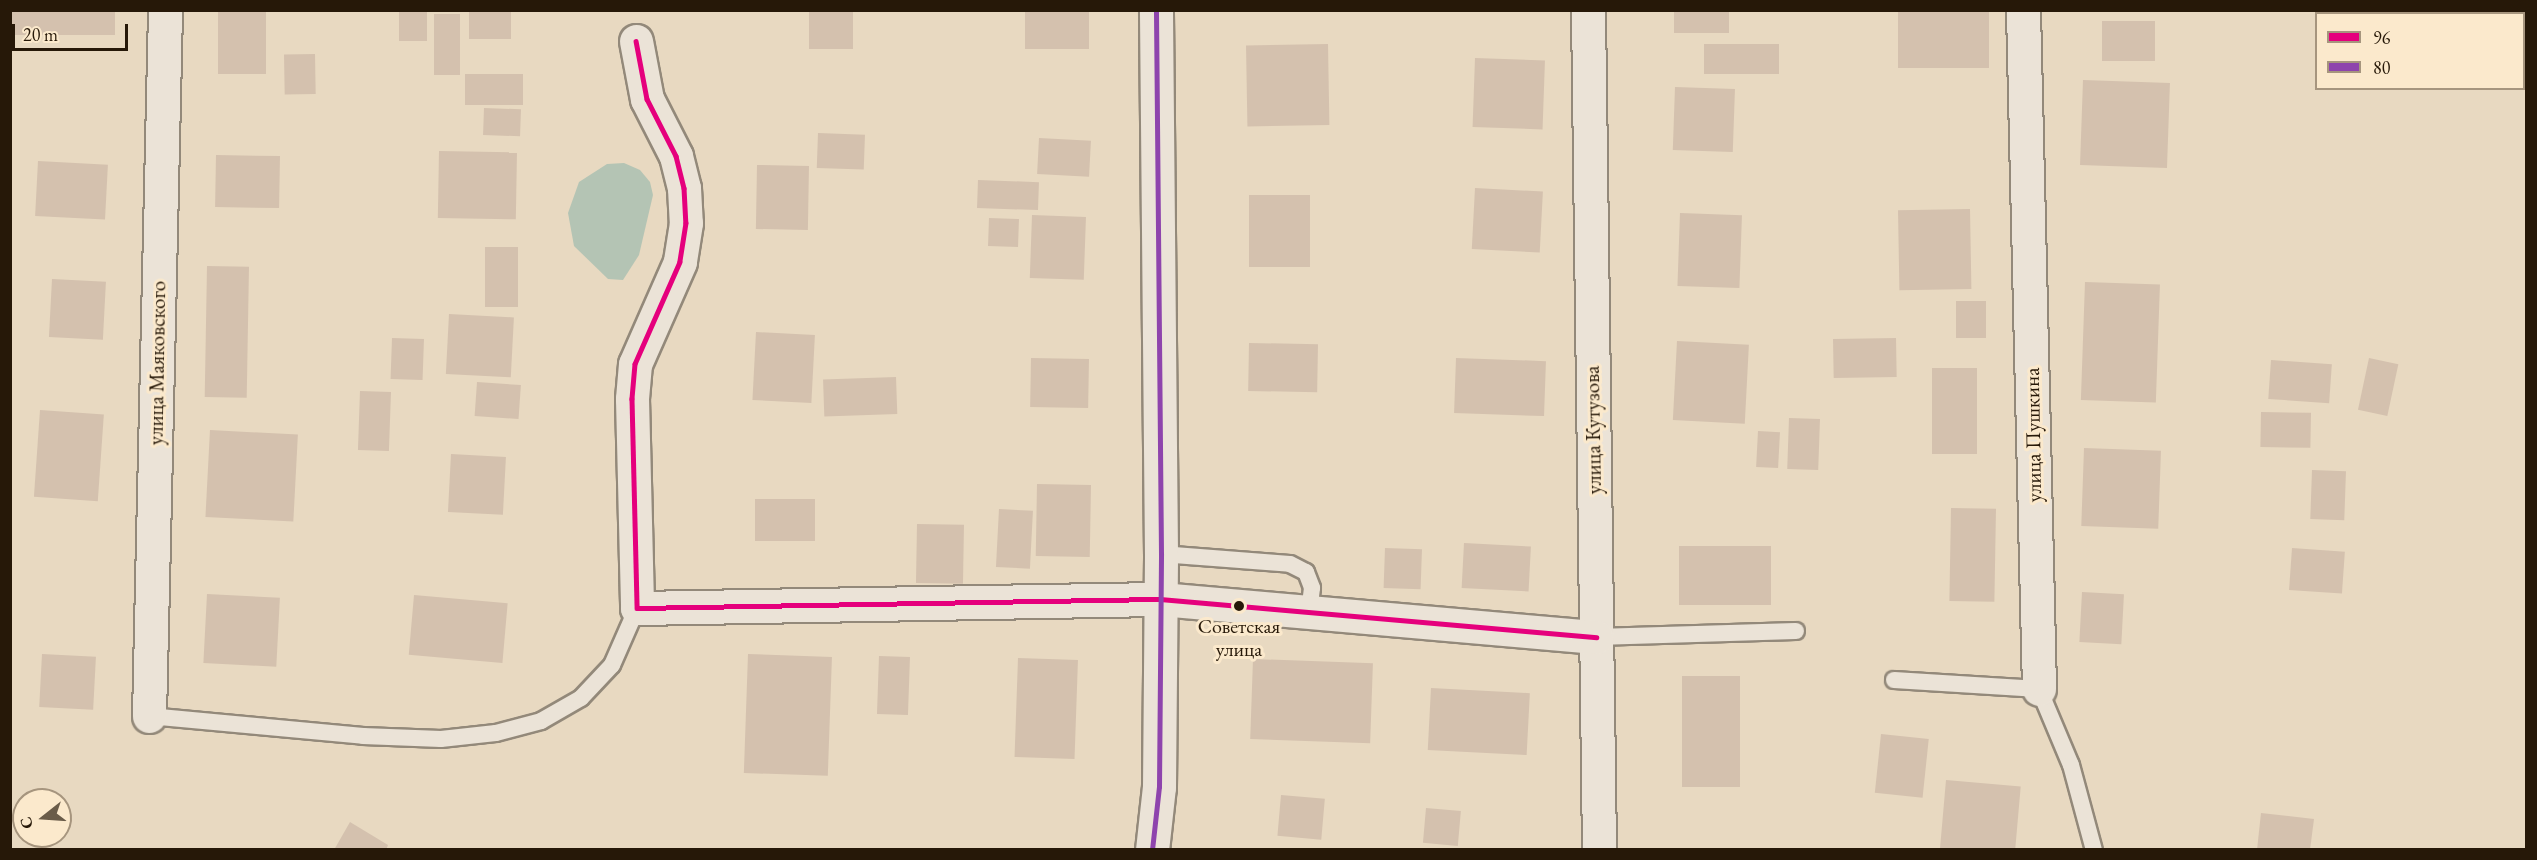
<!DOCTYPE html>
<meta charset="utf-8">
<style>
body{margin:0}
#map{position:relative;width:2537px;height:860px;overflow:hidden;background:#e8d9c1;font-family:"EB Garamond",serif}
div>[style]{position:absolute}
[style*='--x']{left:calc(var(--x)*1px);top:calc(var(--y)*1px);width:calc(var(--w)*1px);rotate:calc(var(--a)*1deg)}
.water>*{inset:0;background:#b4c4b4}
.building>*{inset:0;background:#d4c1ae;transform-origin:0 0}
.roads{filter:drop-shadow(2px 0 #93897a) drop-shadow(-2px 0 #93897a) drop-shadow(0 2px #93897a) drop-shadow(0 -2px #93897a)}
.lane>*{height:16px;margin:-8px;padding:0 8px;transform-origin:8px;border-radius:8px;background:#ebe3d7}
.street>*{height:33px;margin:-16.5px;padding:0 16.5px;transform-origin:16.5px;border-radius:16.5px;background:#ebe3d7}
.bus-1>*{height:4.5px;margin:-2.25px;padding:0 2.25px;transform-origin:2.25px;border-radius:2.25px;background:#e5007d}
.bus-2>*{height:4.5px;margin:-2.25px;padding:0 2.25px;transform-origin:2.25px;border-radius:2.25px;background:#8e44ad}
.dots>*{width:16px;height:16px;translate:-50% -50%;box-sizing:border-box;border:3px solid #fbe9cc;border-radius:50%}
span{translate:-50% -50%;white-space:nowrap;text-align:center;line-height:1.15;-webkit-text-stroke:6px #fbe9cc;paint-order:stroke}
.bus-label{font-size:20px;color:#261808}
.street-label{font-size:21px;color:#261808}
.frame{position:absolute;inset:0;border:12px solid #261808;pointer-events:none}
.legend{position:absolute;left:2315px;top:12px;width:210px;height:78px;box-sizing:border-box;background:#fbe9cc;border:2px solid #a6957e;margin:0;padding:8px 10px;list-style:none;font-size:18px;color:#261808}
.legend li{display:flex;align-items:center;gap:12px;height:30px}
.legend b{width:30px;border:2px solid #a6957e}
.north{position:absolute;left:12px;top:788px;width:60px;height:60px;box-sizing:border-box;background:#fbe9cc;border:2px solid #a6957e;border-radius:50%;rotate:253deg;font-size:16px;font-weight:700;line-height:24px;text-align:center;color:#261808}
.north::after{content:'';display:block;margin:auto;width:21px;height:27px;background:#6a5c49;clip-path:polygon(50% 0,100% 100%,50% 72%,0 100%)}
.scale{position:absolute;left:12px;top:24px;width:116px;height:27px;box-sizing:border-box;border:3px solid #261808;border-top:0;padding-left:8px;font-size:18px;line-height:21px;white-space:nowrap;color:#261808;-webkit-text-stroke:4px #fbe9cc;paint-order:stroke}
</style>
<div id="map">
<div class="water">
<i style="clip-path:polygon(624px 163px,640px 170px,650px 182px,653px 195px,639px 255px,623px 280px,608px 279px,574px 246px,568px 213px,579px 182px,607px 164px)"></i>
</div>
<div class="building">
<i style="left:10px;top:10px;width:105px;height:25px"></i>
<i style="left:218px;top:10px;width:48px;height:64px"></i>
<i style="left:399px;top:10px;width:28px;height:31px"></i>
<i style="left:469px;top:10px;width:42px;height:29px"></i>
<i style="left:809px;top:10px;width:44px;height:39px"></i>
<i style="left:1025px;top:10px;width:64px;height:39px"></i>
<i style="left:1674px;top:10px;width:55px;height:23px"></i>
<i style="left:1898px;top:10px;width:91px;height:58px"></i>
<i style="left:434px;top:14px;width:26px;height:61px"></i>
<i style="left:2102px;top:21px;width:53px;height:40px"></i>
<i style="left:1328px;top:44px;width:81px;height:82px;rotate:89deg"></i>
<i style="left:1704px;top:44px;width:75px;height:30px"></i>
<i style="left:315px;top:54px;width:40px;height:31px;rotate:89deg"></i>
<i style="left:1475px;top:58px;width:70px;height:69px;rotate:2deg"></i>
<i style="left:465px;top:74px;width:58px;height:31px"></i>
<i style="left:2083px;top:80px;width:87px;height:85px;rotate:2deg"></i>
<i style="left:1675px;top:87px;width:60px;height:63px;rotate:2deg"></i>
<i style="left:484px;top:108px;width:37px;height:27px;rotate:2deg"></i>
<i style="left:818px;top:133px;width:47px;height:35px;rotate:2deg"></i>
<i style="left:1039px;top:138px;width:52px;height:36px;rotate:3deg"></i>
<i style="left:439px;top:151px;width:78px;height:67px;rotate:1deg"></i>
<i style="left:216px;top:155px;width:64px;height:52px;rotate:1deg"></i>
<i style="left:38px;top:161px;width:70px;height:55px;rotate:3deg"></i>
<i style="left:757px;top:165px;width:52px;height:64px;rotate:1deg"></i>
<i style="left:978px;top:180px;width:61px;height:28px;rotate:2deg"></i>
<i style="left:1475px;top:188px;width:68px;height:61px;rotate:3deg"></i>
<i style="left:1249px;top:195px;width:61px;height:72px"></i>
<i style="left:1970px;top:209px;width:80px;height:72px;rotate:89deg"></i>
<i style="left:1680px;top:213px;width:62px;height:73px;rotate:2deg"></i>
<i style="left:1032px;top:215px;width:54px;height:63px;rotate:2deg"></i>
<i style="left:989px;top:218px;width:30px;height:28px;rotate:2deg"></i>
<i style="left:485px;top:247px;width:33px;height:60px"></i>
<i style="left:207px;top:266px;width:42px;height:131px;rotate:1deg"></i>
<i style="left:52px;top:279px;width:54px;height:58px;rotate:3deg"></i>
<i style="left:2085px;top:282px;width:75px;height:118px;rotate:2deg"></i>
<i style="left:1986px;top:301px;width:37px;height:30px;rotate:90deg"></i>
<i style="left:449px;top:314px;width:65px;height:60px;rotate:3deg"></i>
<i style="left:756px;top:332px;width:59px;height:68px;rotate:3deg"></i>
<i style="left:392px;top:338px;width:32px;height:41px;rotate:2deg"></i>
<i style="left:1896px;top:338px;width:39px;height:63px;rotate:89deg"></i>
<i style="left:1677px;top:341px;width:72px;height:79px;rotate:3deg"></i>
<i style="left:1249px;top:343px;width:69px;height:48px;rotate:1deg"></i>
<i style="left:1031px;top:358px;width:58px;height:49px;rotate:1deg"></i>
<i style="left:1456px;top:358px;width:90px;height:55px;rotate:2deg"></i>
<i style="left:2369px;top:358px;width:30px;height:53px;rotate:12deg"></i>
<i style="left:2271px;top:360px;width:61px;height:39px;rotate:4deg"></i>
<i style="left:1977px;top:368px;width:86px;height:45px;rotate:90deg"></i>
<i style="left:896px;top:377px;width:37px;height:73px;rotate:88deg"></i>
<i style="left:477px;top:382px;width:44px;height:34px;rotate:4deg"></i>
<i style="left:360px;top:391px;width:31px;height:59px;rotate:2deg"></i>
<i style="left:40px;top:410px;width:64px;height:87px;rotate:4deg"></i>
<i style="left:2261px;top:412px;width:50px;height:35px;rotate:1deg"></i>
<i style="left:1789px;top:418px;width:31px;height:51px;rotate:2deg"></i>
<i style="left:210px;top:430px;width:88px;height:87px;rotate:3deg"></i>
<i style="left:1758px;top:431px;width:22px;height:36px;rotate:3deg"></i>
<i style="left:2084px;top:448px;width:77px;height:78px;rotate:2deg"></i>
<i style="left:451px;top:454px;width:55px;height:58px;rotate:3deg"></i>
<i style="left:2312px;top:470px;width:34px;height:49px;rotate:2deg"></i>
<i style="left:1037px;top:484px;width:54px;height:72px;rotate:1deg"></i>
<i style="left:755px;top:499px;width:60px;height:42px"></i>
<i style="left:1951px;top:508px;width:45px;height:93px;rotate:1deg"></i>
<i style="left:999px;top:509px;width:34px;height:58px;rotate:3deg"></i>
<i style="left:917px;top:524px;width:47px;height:59px;rotate:1deg"></i>
<i style="left:1464px;top:543px;width:67px;height:45px;rotate:3deg"></i>
<i style="left:1679px;top:546px;width:92px;height:59px"></i>
<i style="left:1385px;top:548px;width:37px;height:40px;rotate:2deg"></i>
<i style="left:2292px;top:548px;width:53px;height:42px;rotate:4deg"></i>
<i style="left:2082px;top:592px;width:42px;height:50px;rotate:3deg"></i>
<i style="left:207px;top:594px;width:73px;height:69px;rotate:3deg"></i>
<i style="left:414px;top:595px;width:94px;height:60px;rotate:5deg"></i>
<i style="left:42px;top:654px;width:54px;height:53px;rotate:3deg"></i>
<i style="left:748px;top:654px;width:84px;height:119px;rotate:2deg"></i>
<i style="left:879px;top:656px;width:31px;height:58px;rotate:2deg"></i>
<i style="left:1018px;top:658px;width:60px;height:99px;rotate:2deg"></i>
<i style="left:1253px;top:659px;width:120px;height:80px;rotate:2deg"></i>
<i style="left:1682px;top:676px;width:58px;height:111px"></i>
<i style="left:1431px;top:688px;width:99px;height:62px;rotate:3deg"></i>
<i style="left:1881px;top:734px;width:48px;height:59px;rotate:6deg"></i>
<i style="left:1946px;top:780px;width:75px;height:70px;rotate:5deg"></i>
<i style="left:1281px;top:795px;width:44px;height:41px;rotate:5deg"></i>
<i style="left:1426px;top:808px;width:35px;height:35px;rotate:5deg"></i>
<i style="clip-path:polygon(2261px 813px,2314px 819px,2310px 850px,2257px 850px)"></i>
<i style="clip-path:polygon(350px 822px,388px 845px,386px 850px,334px 850px)"></i>
</div>
<div class="roads">
<div class="lane">
<i style="--x:1161;--y:554;--w:129;--a:4.4"></i>
<i style="--x:1290;--y:564;--w:18;--a:27"></i>
<i style="--x:1306;--y:572;--w:17;--a:69"></i>
<i style="--x:1312;--y:588;--w:24;--a:97"></i>
<i style="--x:1596;--y:637;--w:200;--a:-1.7"></i>
<i style="--x:1894;--y:680;--w:145;--a:3.6"></i>
<i style="--x:2039;--y:689;--w:82;--a:67.2"></i>
<i style="--x:2071;--y:765;--w:88;--a:74.9"></i>
<i style="--x:149;--y:716;--w:215;--a:5.3"></i>
<i style="--x:363;--y:736;--w:78;--a:2.2"></i>
<i style="--x:441;--y:739;--w:55;--a:-6.2"></i>
<i style="--x:496;--y:733;--w:47;--a:-14.9"></i>
<i style="--x:541;--y:721;--w:46;--a:-29.9"></i>
<i style="--x:581;--y:698;--w:45;--a:-46.8"></i>
<i style="--x:612;--y:665;--w:62;--a:-66.3"></i>
</div>
<div class="street">
<i style="--x:1588;--y:10;--w:840;--a:89.25"></i>
<i style="--x:2023;--y:10;--w:679;--a:88.65"></i>
<i style="--x:636;--y:41;--w:59;--a:79.3"></i>
<i style="--x:647;--y:99;--w:64;--a:63"></i>
<i style="--x:676;--y:156;--w:33;--a:76"></i>
<i style="--x:684;--y:188;--w:35;--a:87"></i>
<i style="--x:686;--y:223;--w:39;--a:99"></i>
<i style="--x:680;--y:262;--w:111;--a:113.8"></i>
<i style="--x:635;--y:364;--w:35;--a:95"></i>
<i style="--x:632;--y:399;--w:209;--a:88.6"></i>
<i style="--x:637;--y:608;--w:523;--a:-0.99"></i>
<i style="--x:1160;--y:599;--w:438;--a:5"></i>
<i style="--x:149;--y:716;--w:706;--a:-88.7"></i>
<i style="--x:1152;--y:850;--w:63;--a:-83.7"></i>
<i style="--x:1159;--y:787;--w:233;--a:-89.5"></i>
<i style="--x:1161;--y:554;--w:544;--a:-90.53"></i>
</div>
</div>
<div class="bus-1">
<i style="--x:636;--y:41;--w:59;--a:79.3"></i>
<i style="--x:647;--y:99;--w:64;--a:63"></i>
<i style="--x:676;--y:156;--w:33;--a:76"></i>
<i style="--x:684;--y:188;--w:35;--a:87"></i>
<i style="--x:686;--y:223;--w:39;--a:99"></i>
<i style="--x:680;--y:262;--w:111;--a:113.8"></i>
<i style="--x:635;--y:364;--w:35;--a:95"></i>
<i style="--x:632;--y:399;--w:209;--a:88.6"></i>
<i style="--x:637;--y:608;--w:523;--a:-0.99"></i>
<i style="--x:1160;--y:599;--w:438;--a:5"></i>
</div>
<div class="bus-2">
<i style="--x:1152;--y:850;--w:63;--a:-83.7"></i>
<i style="--x:1159;--y:787;--w:233;--a:-89.5"></i>
<i style="--x:1161;--y:554;--w:544;--a:-90.53"></i>
</div>
<div class="dots">
<i style="left:1239px;top:606px;background:#261808"></i>
</div>
<div class="bus-label">
<span style="left:1239px;top:638px">Советская<br>улица</span>
</div>
<div class="street-label">
<span style="left:157px;top:363px;rotate:-89deg">улица Маяковского</span>
<span style="left:1593px;top:430px;rotate:-91deg">улица Кутузова</span>
<span style="left:2033px;top:435px;rotate:-91deg">улица Пушкина</span>
</div>
<div class="frame"></div>
<ul class="legend">
<li><b style="height:8px;background:#e5007d"></b>96</li>
<li><b style="height:8px;background:#8e44ad"></b>80</li>
</ul>
<div class="north">С</div>
<div class="scale">20 m</div>
</div>
